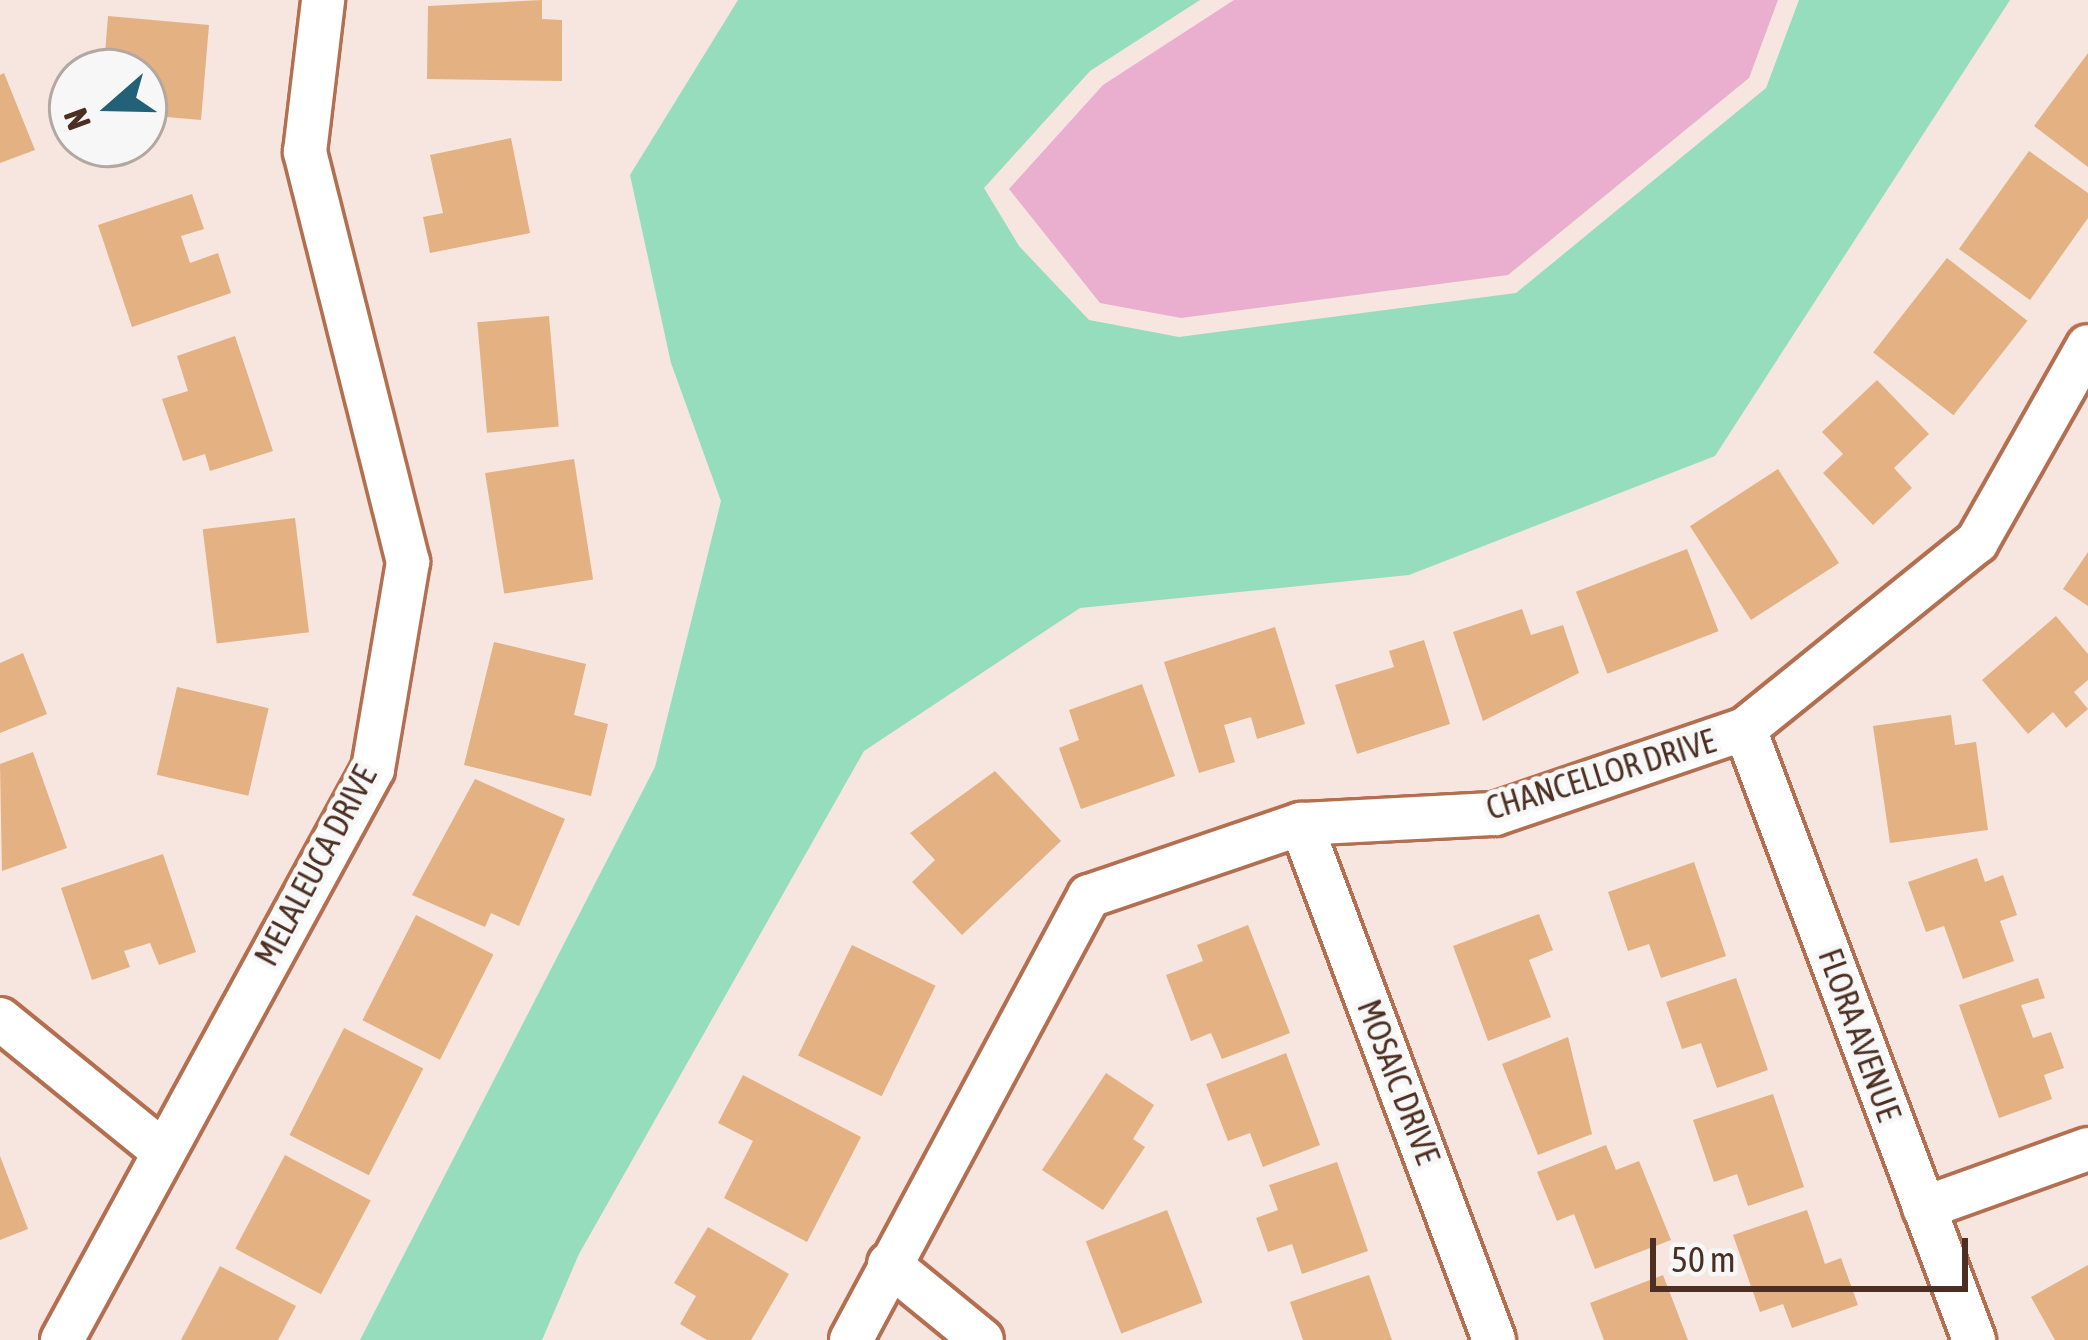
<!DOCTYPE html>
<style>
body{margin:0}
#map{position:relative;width:2088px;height:1340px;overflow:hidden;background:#f6e6df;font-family:"Asap Condensed",sans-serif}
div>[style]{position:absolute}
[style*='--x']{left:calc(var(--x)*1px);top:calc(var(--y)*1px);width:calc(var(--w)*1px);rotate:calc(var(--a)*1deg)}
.green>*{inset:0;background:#eaaecf}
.water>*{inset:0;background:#95ddbd}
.building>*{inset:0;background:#e3b182;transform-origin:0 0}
.roads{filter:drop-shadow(3px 0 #b36f50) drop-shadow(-3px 0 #b36f50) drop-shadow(0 3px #b36f50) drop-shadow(0 -3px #b36f50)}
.minor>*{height:42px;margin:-21px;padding:0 21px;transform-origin:21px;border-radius:21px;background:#fff}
span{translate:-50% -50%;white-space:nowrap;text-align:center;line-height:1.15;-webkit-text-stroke:10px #f7f7f7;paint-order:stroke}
.street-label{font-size:33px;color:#4c2f22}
.north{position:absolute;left:48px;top:48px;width:120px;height:120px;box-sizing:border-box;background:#f7f7f7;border:3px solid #b3a7a2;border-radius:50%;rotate:250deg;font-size:33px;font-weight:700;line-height:48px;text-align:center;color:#4c2f22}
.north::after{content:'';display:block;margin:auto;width:42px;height:54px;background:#226177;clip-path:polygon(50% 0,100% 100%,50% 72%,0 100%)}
.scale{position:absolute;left:1650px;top:1238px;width:318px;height:54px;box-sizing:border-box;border:6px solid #4c2f22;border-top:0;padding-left:15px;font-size:36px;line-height:42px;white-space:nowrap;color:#4c2f22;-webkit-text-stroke:9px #f7f7f7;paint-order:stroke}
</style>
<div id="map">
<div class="green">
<i style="clip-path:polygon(1234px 0,1778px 0,1749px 78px,1508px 275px,1181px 318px,1100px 303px,1009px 189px,1103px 85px)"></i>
</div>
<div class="water">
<i style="clip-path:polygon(738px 0,1200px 0,1090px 71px,984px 188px,1019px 246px,1089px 320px,1179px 337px,1516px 293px,1766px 88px,1799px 0,2010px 0,1715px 456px,1409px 575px,1080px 608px,864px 751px,579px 1254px,542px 1340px,360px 1340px,655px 767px,721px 501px,671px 363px,630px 175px)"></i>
</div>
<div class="building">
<i style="clip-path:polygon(542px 0,542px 19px,562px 20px,562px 81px,427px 79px,428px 6px)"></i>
<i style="clip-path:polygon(108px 16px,209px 25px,201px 120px,144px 115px,144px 72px,104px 67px)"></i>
<i style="clip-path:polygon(2088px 53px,2088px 167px,2034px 126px)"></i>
<i style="clip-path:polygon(4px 73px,35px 150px,0 163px,0 75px)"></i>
<i style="clip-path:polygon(511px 138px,530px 233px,430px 253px,423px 217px,443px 213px,430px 155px)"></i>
<i style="clip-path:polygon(2029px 151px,2088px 193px,2088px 218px,2030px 300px,1959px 249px)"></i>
<i style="clip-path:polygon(192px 194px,204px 229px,181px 236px,190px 263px,218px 253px,231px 293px,132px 327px,98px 225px)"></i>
<i style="left:1947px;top:258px;width:102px;height:120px;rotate:38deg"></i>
<i style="left:549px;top:316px;width:111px;height:72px;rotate:85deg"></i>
<i style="clip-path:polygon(235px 336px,273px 451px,210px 471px,205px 454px,183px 461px,162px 399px,188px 391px,177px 356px)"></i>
<i style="clip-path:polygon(1877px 380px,1929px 434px,1894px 468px,1912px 488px,1873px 525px,1823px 473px,1843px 454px,1822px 432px)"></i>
<i style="left:574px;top:459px;width:122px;height:90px;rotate:81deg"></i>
<i style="left:1778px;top:469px;width:112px;height:105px;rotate:57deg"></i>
<i style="left:295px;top:518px;width:115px;height:93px;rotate:83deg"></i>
<i style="left:1687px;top:549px;width:88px;height:119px;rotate:69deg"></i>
<i style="clip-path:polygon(2088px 552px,2088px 606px,2063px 589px)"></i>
<i style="clip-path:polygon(1522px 609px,1531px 635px,1563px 625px,1579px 673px,1483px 721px,1453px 632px)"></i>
<i style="clip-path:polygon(2056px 616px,2088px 654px,2088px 680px,2074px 692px,2088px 709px,2066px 728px,2053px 712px,2028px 734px,1982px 680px)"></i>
<i style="clip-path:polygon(1275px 627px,1305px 724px,1257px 739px,1251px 717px,1224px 725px,1235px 762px,1199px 773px,1164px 662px)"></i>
<i style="clip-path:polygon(1424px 640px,1450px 724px,1357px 754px,1335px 685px,1394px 667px,1389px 651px)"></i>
<i style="clip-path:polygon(494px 642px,586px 664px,574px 715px,608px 724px,591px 796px,464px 765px)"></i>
<i style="clip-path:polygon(23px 653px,47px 714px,0 733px,0 663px)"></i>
<i style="clip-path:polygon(1142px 684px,1175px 776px,1081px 809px,1059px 748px,1079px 740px,1069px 710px)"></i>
<i style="left:177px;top:687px;width:94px;height:90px;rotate:13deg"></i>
<i style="clip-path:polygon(1951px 715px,1955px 745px,1976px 742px,1988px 830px,1890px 843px,1873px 726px)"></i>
<i style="clip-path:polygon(33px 752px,67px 848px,2px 871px,0 764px)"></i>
<i style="clip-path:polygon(995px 771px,1061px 841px,962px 935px,912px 882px,935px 860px,910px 833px)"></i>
<i style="clip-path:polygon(475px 779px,565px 819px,519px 926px,491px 913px,485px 927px,412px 895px)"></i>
<i style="clip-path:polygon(163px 854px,196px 952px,159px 965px,150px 943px,124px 951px,130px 967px,92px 980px,61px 888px)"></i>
<i style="clip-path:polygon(1977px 858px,1985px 882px,2003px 875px,2017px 915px,2000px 921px,2014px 961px,1963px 979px,1944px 926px,1926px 932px,1908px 882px)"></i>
<i style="clip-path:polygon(1694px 862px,1726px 956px,1661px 978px,1649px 944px,1628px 951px,1608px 892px)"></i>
<i style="clip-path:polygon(1539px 914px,1553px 950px,1529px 960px,1551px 1017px,1488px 1041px,1453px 946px)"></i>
<i style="left:416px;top:915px;width:87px;height:118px;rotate:27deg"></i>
<i style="clip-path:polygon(1248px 925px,1290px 1033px,1222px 1059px,1211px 1033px,1191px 1041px,1166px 975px,1203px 961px,1197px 945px)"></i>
<i style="left:852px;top:945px;width:93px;height:123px;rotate:26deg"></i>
<i style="clip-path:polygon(1736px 978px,1768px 1070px,1717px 1088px,1701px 1043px,1682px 1049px,1666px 1002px)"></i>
<i style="clip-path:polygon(2038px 978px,2045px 998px,2021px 1005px,2033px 1038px,2051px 1032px,2064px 1068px,2044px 1075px,2052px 1099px,1999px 1118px,1959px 1005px)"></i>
<i style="left:344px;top:1028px;width:89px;height:120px;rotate:27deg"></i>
<i style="clip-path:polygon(1568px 1037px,1592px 1134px,1538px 1155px,1502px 1064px)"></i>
<i style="clip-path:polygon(1286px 1053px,1320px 1145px,1263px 1167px,1250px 1133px,1228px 1141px,1206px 1084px)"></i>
<i style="clip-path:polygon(1106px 1073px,1154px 1105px,1133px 1139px,1145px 1147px,1103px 1210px,1042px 1170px)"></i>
<i style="clip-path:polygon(743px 1075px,861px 1137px,807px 1242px,724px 1198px,753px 1141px,718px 1123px)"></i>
<i style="clip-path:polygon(1773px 1094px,1804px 1187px,1748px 1206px,1737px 1174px,1714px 1182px,1693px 1120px)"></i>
<i style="clip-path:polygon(1606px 1145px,1616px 1170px,1639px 1161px,1671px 1240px,1595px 1269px,1574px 1214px,1557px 1221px,1537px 1172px)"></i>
<i style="left:285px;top:1155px;width:97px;height:106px;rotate:28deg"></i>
<i style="clip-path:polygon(0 1156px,28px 1229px,0 1240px)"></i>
<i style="clip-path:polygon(1337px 1162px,1368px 1251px,1302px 1274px,1292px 1244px,1268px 1252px,1256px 1218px,1278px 1210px,1269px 1185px)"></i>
<i style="left:1167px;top:1210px;width:99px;height:87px;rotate:69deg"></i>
<i style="clip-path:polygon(1807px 1210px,1825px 1264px,1841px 1258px,1858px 1305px,1792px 1328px,1783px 1304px,1760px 1312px,1733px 1235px)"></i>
<i style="clip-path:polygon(708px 1227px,789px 1274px,751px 1340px,707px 1340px,680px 1324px,696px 1296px,674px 1283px)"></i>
<i style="clip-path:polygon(2088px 1265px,2088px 1340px,2055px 1340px,2031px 1297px)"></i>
<i style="clip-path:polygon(220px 1266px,296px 1306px,278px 1340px,181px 1340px)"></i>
<i style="clip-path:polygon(1369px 1275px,1392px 1340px,1303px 1340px,1290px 1302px)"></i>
<i style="clip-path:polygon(1663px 1275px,1688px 1340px,1604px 1340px,1590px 1303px)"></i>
</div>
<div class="roads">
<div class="minor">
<i style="--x:1745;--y:729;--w:653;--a:69.45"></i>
<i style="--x:1301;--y:824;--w:551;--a:69.49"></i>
<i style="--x:0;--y:1019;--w:205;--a:39.1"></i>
<i style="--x:1924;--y:1208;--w:174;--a:-19.8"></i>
<i style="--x:889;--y:1264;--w:120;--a:39.3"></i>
<i style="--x:62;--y:1340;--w:650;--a:-61.42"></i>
<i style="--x:373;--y:769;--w:210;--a:-80.4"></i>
<i style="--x:408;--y:562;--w:423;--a:-104.1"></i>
<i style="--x:305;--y:152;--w:153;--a:-83.2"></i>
<i style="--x:851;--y:1340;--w:504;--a:-61.81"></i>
<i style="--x:1089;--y:896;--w:224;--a:-18.8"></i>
<i style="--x:1301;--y:824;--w:194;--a:-3"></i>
<i style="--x:1495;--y:814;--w:264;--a:-18.8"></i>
<i style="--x:1745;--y:729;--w:298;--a:-38.9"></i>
<i style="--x:1977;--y:542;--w:225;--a:-60.5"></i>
</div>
</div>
<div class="street-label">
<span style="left:1601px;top:775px;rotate:-17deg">CHANCELLOR DRIVE</span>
<span style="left:316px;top:866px;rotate:-62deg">MELALEUCA DRIVE</span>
<span style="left:1859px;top:1035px;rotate:70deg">FLORA AVENUE</span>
<span style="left:1398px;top:1082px;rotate:69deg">MOSAIC DRIVE</span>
</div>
<div class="north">N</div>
<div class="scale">50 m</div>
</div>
